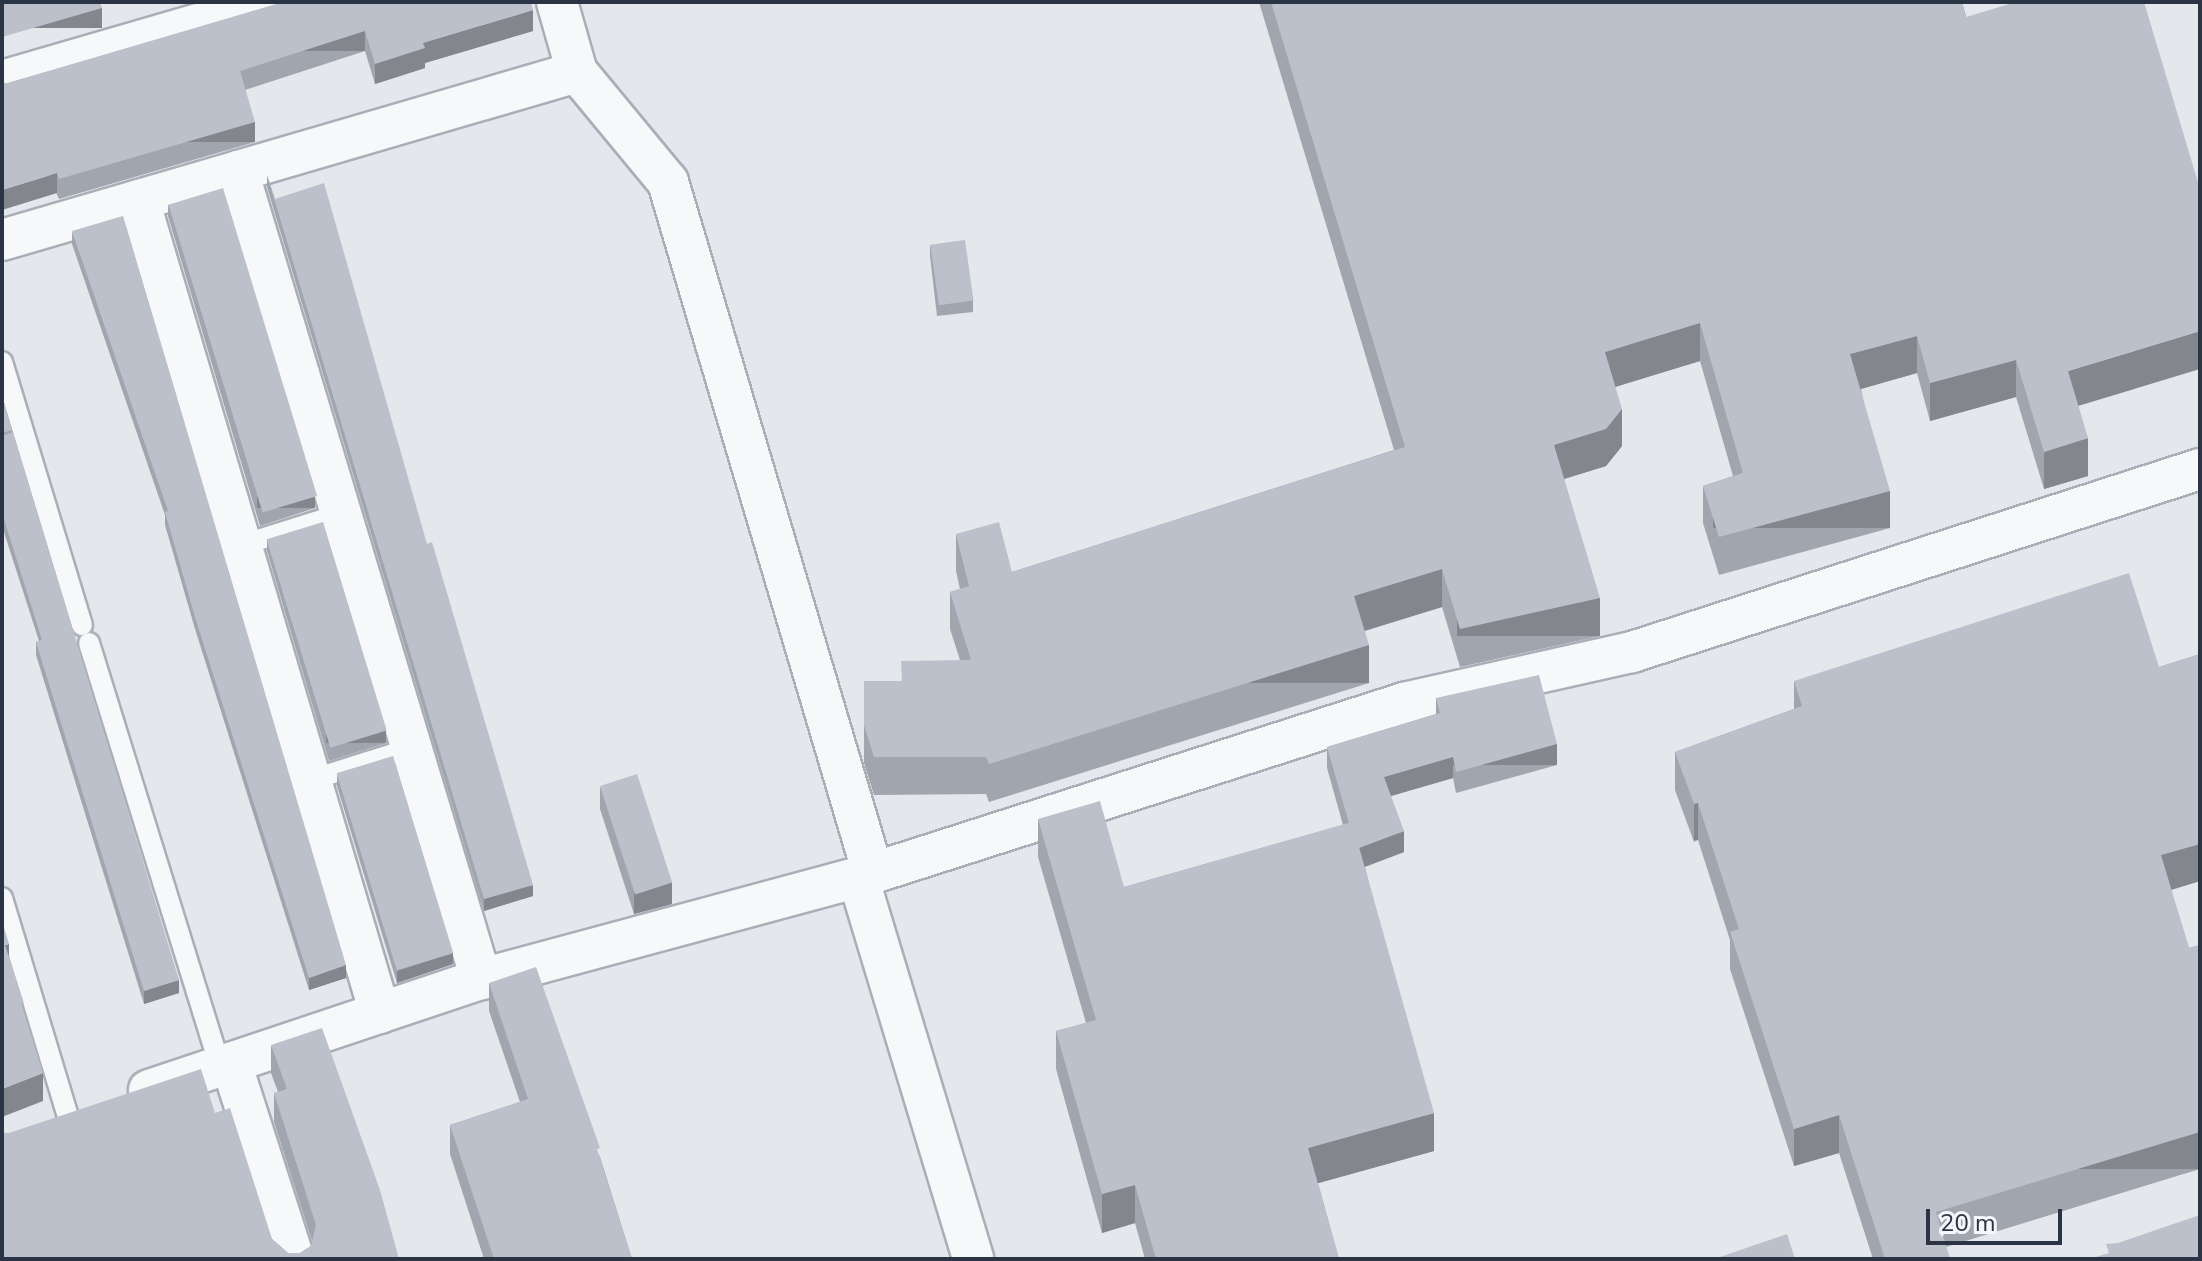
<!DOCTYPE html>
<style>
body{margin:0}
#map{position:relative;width:2202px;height:1261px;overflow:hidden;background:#e4e7ec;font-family:"Nunito Sans",sans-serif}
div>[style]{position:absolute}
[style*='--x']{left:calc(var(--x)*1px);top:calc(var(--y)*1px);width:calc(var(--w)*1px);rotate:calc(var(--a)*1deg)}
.roads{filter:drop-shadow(2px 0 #a9aeb7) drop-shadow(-2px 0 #a9aeb7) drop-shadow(0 2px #a9aeb7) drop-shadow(0 -2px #a9aeb7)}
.lane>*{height:20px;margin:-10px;padding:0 10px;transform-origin:10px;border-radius:10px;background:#f7f8fa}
.street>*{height:40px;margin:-20px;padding:0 20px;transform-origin:20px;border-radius:20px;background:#f7f8fa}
.wall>*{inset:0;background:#a1a5ae}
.shaded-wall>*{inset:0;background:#83868d;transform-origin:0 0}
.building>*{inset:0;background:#bbc0ca;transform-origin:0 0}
span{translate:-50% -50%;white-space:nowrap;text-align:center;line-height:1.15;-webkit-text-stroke:7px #f4f6f9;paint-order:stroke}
.frame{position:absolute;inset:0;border:4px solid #2b3445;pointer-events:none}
.scale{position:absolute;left:1926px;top:1209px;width:136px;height:36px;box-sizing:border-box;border:4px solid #2b3445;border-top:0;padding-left:10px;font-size:24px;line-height:28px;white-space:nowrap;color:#2b3445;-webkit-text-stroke:6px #f4f6f9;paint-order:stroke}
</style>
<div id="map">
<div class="roads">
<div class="lane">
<i style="--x:2;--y:362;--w:275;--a:73.1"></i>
<i style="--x:242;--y:545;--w:104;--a:-17.4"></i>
<i style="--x:89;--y:643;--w:444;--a:72.8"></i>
<i style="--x:311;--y:780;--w:106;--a:-17.6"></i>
<i style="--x:2;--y:898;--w:229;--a:73.2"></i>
</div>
<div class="street">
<i style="--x:557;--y:2;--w:73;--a:74.1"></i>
<i style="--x:577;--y:72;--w:143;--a:50.4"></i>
<i style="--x:668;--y:182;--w:721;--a:73.48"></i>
<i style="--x:2;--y:81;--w:283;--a:-16.2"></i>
<i style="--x:238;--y:171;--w:844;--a:73.26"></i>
<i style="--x:139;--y:200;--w:848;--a:73.49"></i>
<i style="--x:2;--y:240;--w:599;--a:-16.29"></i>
<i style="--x:858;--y:877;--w:399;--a:73.2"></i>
<i style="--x:231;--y:1063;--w:206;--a:72.2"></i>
<i style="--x:149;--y:1090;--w:350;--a:-18.5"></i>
<i style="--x:481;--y:979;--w:406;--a:-15.1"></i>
<i style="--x:873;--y:873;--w:558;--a:-17.75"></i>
<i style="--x:1404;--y:703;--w:234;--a:-12.6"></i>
<i style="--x:1632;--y:652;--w:597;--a:-17.86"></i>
</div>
</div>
<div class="wall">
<i style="clip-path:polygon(1259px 2px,1962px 2px,2078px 406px,2088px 476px,2044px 489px,2016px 397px,1930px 421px,1917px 373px,1861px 389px,1890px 528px,1719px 575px,1703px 523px,1703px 486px,1733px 476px,1700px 361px,1615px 387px,1622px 446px,1606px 466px,1564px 479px,1600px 636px,1460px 667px,1442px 607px,1365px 631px,1369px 683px,989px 802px,986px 794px,874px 795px,864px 763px,864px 681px,901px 681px,960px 660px,950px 629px,950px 592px,960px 589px,956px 571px,956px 534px,1012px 572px,1394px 450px)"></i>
<i style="clip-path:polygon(280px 4px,533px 31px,425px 63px,425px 68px,375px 84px,365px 51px,245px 90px,255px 142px,59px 199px,8px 83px)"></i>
<i style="clip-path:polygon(267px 175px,275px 199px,427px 544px,533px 896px,484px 911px,267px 187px)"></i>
<i style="clip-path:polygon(168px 204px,315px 508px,260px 526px,168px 216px)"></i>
<i style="clip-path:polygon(72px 231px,346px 978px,309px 990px,195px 629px,165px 525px,165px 515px,72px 244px)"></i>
<i style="clip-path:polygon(930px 245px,973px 300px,973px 312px,937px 316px,930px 256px)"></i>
<i style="clip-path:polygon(2px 396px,179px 993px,144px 1004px,36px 655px,36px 642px,39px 641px,2px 526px)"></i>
<i style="clip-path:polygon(267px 539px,386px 743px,329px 761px,267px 551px)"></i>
<i style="clip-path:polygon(2200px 654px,2200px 881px,2171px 890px,2189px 948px,2200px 945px,2200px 1169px,1946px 1247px,1950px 1259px,1873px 1259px,1839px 1153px,1794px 1166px,1730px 969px,1730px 940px,1698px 840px,1694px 842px,1675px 790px,1675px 752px,1794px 709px,1794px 681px,2159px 667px)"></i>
<i style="clip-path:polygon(1436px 698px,1557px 765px,1456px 793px,1453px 778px,1391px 796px,1404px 852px,1365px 867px,1434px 1151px,1318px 1183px,1339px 1259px,1145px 1259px,1135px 1223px,1102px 1233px,1056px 1069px,1056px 1031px,1086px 1023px,1038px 857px,1038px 819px,1124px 887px,1343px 825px,1327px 768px,1327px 747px,1436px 714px)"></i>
<i style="clip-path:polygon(337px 774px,453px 964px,397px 983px,337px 786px)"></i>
<i style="clip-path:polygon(600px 787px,672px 904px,634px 914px,600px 809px)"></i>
<i style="clip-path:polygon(489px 983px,600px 1157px,632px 1259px,484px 1259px,450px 1154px,450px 1125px,520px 1102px,489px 1011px)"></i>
<i style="clip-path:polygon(271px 1045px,399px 1259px,2px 1259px,215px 1113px,272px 1239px,288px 1253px,300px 1253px,311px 1246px,312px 1241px,274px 1122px,274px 1093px,278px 1092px,271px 1073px)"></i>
</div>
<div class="shaded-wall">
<i style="left:102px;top:8px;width:20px;height:104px;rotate:90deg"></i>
<i style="clip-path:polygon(533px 10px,533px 31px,425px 63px,425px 68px,375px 84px,375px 64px,423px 43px)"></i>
<i style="left:365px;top:31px;width:20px;height:131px;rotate:90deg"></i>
<i style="left:255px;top:122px;width:20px;height:204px;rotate:90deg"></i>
<i style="clip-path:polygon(57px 173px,57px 193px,2px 210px,2px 190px)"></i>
<i style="clip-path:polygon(1700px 323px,1700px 361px,1605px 390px,1605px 352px)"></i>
<i style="clip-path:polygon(2200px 331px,2200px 369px,2068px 409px,2068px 371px)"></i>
<i style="clip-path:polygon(1917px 336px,1917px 373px,1850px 392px,1850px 354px)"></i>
<i style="clip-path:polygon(2016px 360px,2016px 397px,1930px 421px,1930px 383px)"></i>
<i style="clip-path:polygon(1622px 409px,1622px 446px,1606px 466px,1554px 482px,1554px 445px)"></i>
<i style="clip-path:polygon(2088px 438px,2088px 476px,2044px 489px,2044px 452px)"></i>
<i style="left:1890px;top:491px;width:37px;height:177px;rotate:90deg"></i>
<i style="left:315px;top:497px;width:11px;height:58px;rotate:90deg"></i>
<i style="clip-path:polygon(1442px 569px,1442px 607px,1354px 634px,1354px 596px)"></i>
<i style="left:1600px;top:598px;width:38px;height:143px;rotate:90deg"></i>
<i style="left:1369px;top:645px;width:38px;height:398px;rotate:90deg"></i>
<i style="left:386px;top:731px;width:12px;height:60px;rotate:90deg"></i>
<i style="left:1557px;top:744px;width:21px;height:105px;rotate:90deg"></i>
<i style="clip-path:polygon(1453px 757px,1453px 778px,1384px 798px,1384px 777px)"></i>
<i style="left:1698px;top:803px;width:37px;height:4px;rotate:90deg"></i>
<i style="clip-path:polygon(1404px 831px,1404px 852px,1356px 870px,1356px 849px)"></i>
<i style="clip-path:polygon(2200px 844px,2200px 881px,2161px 893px,2161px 855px)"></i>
<i style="clip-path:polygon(672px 882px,672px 904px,634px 914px,634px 892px)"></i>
<i style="clip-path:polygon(533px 885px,533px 896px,484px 911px,484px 899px)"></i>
<i style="clip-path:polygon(9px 944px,9px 972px,5px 945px)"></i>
<i style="clip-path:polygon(453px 953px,453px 964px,397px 983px,397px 971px)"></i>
<i style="clip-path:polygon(346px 965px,346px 978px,309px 990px,309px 978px)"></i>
<i style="clip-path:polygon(179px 980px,179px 993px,144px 1004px,144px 991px)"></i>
<i style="clip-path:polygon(43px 1073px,43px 1101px,2px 1117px,2px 1089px)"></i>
<i style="clip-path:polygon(1434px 1113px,1434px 1151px,1308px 1186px,1308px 1148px)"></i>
<i style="clip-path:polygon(1839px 1115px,1839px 1153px,1794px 1166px,1794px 1129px)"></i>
<i style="left:2200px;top:1132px;width:37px;height:276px;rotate:90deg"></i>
<i style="clip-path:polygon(1135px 1185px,1135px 1223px,1102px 1233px,1102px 1194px)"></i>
</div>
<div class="building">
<i style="clip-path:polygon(2px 2px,100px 2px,102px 8px,2px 37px)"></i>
<i style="clip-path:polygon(283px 2px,531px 2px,533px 10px,423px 43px,425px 48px,375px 64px,365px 31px,240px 71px,255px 122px,59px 179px,57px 173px,2px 190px,2px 83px,8px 83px)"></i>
<i style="clip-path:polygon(1271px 2px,1962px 2px,1966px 17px,2016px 2px,2144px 2px,2200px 189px,2200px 331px,2068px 371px,2088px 438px,2044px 452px,2016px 360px,1930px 383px,1917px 336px,1850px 354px,1890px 491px,1719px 537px,1703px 486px,1743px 473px,1700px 323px,1605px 352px,1622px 409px,1606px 429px,1554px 445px,1600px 598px,1460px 629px,1442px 569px,1354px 596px,1369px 645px,989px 764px,986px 757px,874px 757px,864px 725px,864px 681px,902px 681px,901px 661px,971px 660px,950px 592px,969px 586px,956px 534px,999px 522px,1012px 572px,1405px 447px)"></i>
<i style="clip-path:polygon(267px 175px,275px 199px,324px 183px,427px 544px,432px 542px,533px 885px,484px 899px)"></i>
<i style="left:223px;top:188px;width:322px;height:57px;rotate:73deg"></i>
<i style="clip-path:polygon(123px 216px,346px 965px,309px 978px,195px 617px,165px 512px,168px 511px,72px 231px)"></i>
<i style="left:965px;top:240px;width:61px;height:35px;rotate:82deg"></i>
<i style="clip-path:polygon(2px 396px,12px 430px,2px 433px)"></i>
<i style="clip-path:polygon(13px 432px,179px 980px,144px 991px,36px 642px,42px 640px,2px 513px,2px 436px)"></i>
<i style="left:323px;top:522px;width:218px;height:59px;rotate:73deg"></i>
<i style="clip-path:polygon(2129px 573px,2159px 667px,2200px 654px,2200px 844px,2161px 855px,2189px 948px,2200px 945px,2200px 1132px,1936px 1212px,1950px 1259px,1885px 1259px,1839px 1115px,1794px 1129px,1730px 932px,1739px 929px,1698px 803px,1694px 804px,1675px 752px,1802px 706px,1794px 681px)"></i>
<i style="clip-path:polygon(1539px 675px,1557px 744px,1456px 772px,1453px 757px,1384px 777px,1404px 831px,1359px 848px,1352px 822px,1349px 823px,1327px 747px,1440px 713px,1436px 698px)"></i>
<i style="left:393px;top:756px;width:206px;height:59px;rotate:73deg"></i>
<i style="left:637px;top:774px;width:114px;height:39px;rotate:72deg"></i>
<i style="clip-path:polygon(1100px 801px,1124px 887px,1352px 822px,1434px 1113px,1308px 1148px,1339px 1259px,1156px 1259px,1135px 1185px,1102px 1194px,1056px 1031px,1096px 1020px,1038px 819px)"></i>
<i style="clip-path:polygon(2px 921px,9px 944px,5px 945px,24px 1003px,21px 1004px,43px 1073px,2px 1089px)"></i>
<i style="clip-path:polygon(536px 967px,600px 1148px,597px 1149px,632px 1259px,494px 1259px,450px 1125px,528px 1099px,489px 983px)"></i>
<i style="clip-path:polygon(322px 1028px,380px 1190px,399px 1259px,2px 1259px,2px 1133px,9px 1133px,201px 1069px,215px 1113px,230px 1108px,272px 1239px,288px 1253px,300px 1253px,311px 1246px,316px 1225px,274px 1093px,287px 1089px,271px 1045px)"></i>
<i style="clip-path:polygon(2200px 1215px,2200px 1259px,2089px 1259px,2109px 1253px,2106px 1244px,2118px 1243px)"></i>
<i style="clip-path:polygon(1787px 1234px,1795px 1259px,1714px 1259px)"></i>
</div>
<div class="frame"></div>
<div class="scale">20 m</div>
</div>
